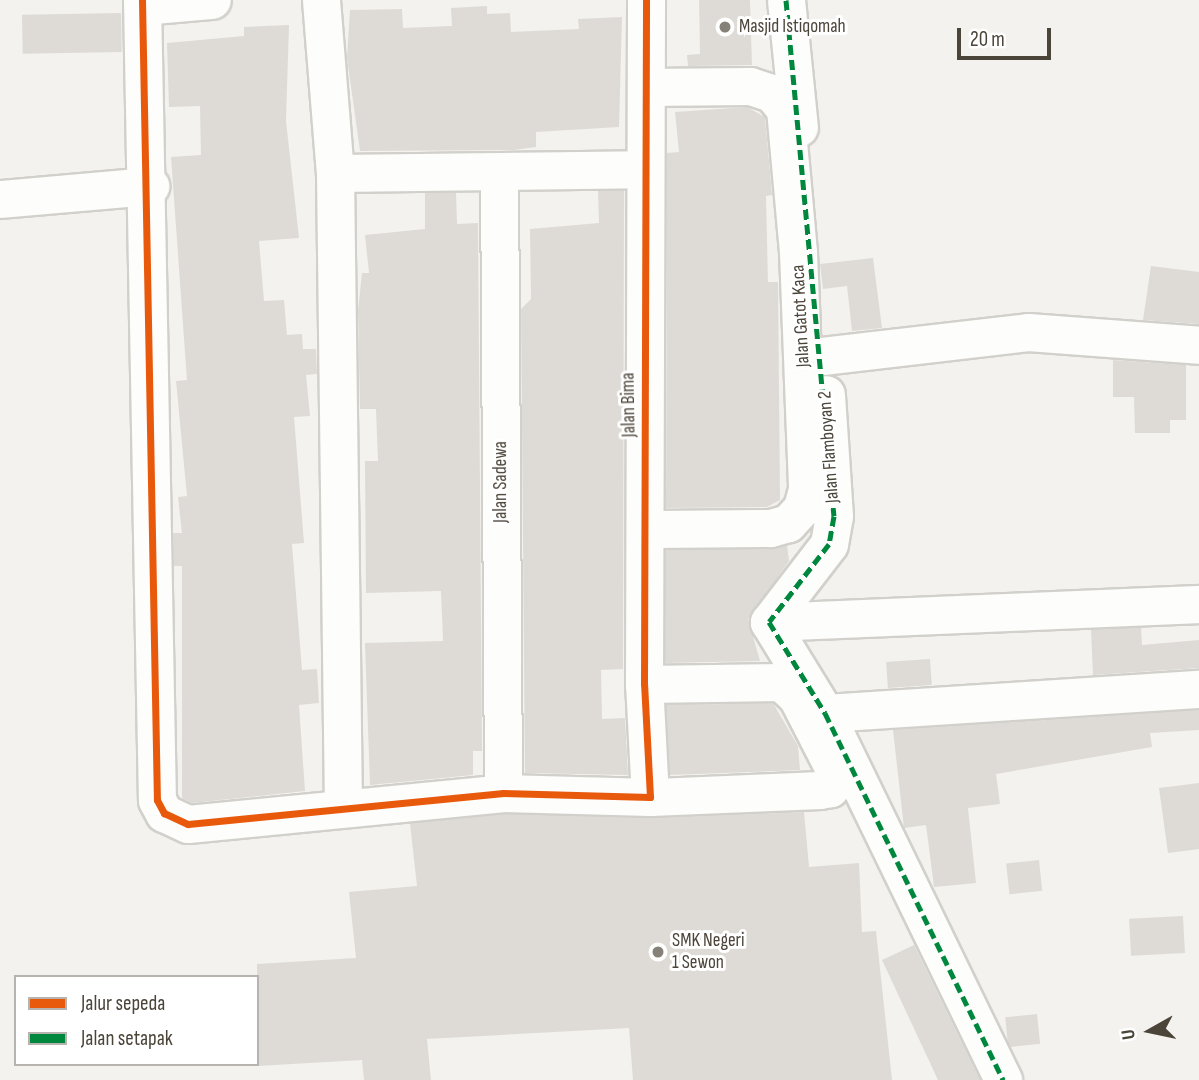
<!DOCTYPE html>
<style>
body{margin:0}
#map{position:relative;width:1199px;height:1080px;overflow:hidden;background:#f4f2ee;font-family:"Sofia Sans Condensed",sans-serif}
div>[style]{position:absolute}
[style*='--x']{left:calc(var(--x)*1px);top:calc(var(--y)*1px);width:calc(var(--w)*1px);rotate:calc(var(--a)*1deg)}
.building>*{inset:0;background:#dedbd6;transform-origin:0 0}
.roads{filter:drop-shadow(2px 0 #d2d0cb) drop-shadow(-2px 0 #d2d0cb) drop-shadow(0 2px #d2d0cb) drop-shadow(0 -2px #d2d0cb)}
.minor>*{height:37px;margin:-18.5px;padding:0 18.5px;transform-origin:18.5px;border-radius:18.5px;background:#fdfdfc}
.quiet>*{height:5px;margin-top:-2.5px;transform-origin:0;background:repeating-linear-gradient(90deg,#00873e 0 10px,transparent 0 15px)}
.cycleway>*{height:7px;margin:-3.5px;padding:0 3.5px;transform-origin:3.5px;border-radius:3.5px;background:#e8590c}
.dots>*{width:19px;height:19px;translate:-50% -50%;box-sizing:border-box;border:4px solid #fff;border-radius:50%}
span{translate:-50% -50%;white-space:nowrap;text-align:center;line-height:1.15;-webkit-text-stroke:6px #fff;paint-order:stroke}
.poi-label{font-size:19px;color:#4b4439}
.left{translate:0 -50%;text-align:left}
.street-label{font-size:19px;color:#4b4439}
.legend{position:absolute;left:14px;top:975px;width:245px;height:91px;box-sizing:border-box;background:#fff;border:2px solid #b7b4b0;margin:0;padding:9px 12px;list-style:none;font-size:21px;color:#4b4439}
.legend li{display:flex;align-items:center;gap:14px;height:35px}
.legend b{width:35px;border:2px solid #b7b4b0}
.north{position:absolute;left:1115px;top:996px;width:70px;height:70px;-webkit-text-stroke:5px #fff;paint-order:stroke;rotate:261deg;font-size:19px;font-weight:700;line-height:28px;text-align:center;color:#4b4439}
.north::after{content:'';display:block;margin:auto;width:24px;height:32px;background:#4b4439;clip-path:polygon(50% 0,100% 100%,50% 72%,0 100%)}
.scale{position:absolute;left:957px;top:28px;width:94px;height:32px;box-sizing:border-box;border:4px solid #4b4439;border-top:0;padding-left:9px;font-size:21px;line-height:24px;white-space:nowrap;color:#4b4439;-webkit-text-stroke:5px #fff;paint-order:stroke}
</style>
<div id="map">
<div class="building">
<i style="clip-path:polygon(699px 0,750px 0,752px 65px,688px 66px,687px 55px,700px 54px)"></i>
<i style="clip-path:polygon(487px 6px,487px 14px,510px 13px,511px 32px,579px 29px,578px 19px,622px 17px,619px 127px,536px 132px,536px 147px,514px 150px,360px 151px,347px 58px,350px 10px,402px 9px,403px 28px,452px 26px,451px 8px)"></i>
<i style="left:121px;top:13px;width:39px;height:99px;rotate:89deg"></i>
<i style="clip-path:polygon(289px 25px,286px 121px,299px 238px,259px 241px,264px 301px,284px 300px,287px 335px,302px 334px,303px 349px,316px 349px,317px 374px,306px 375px,310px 416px,294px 417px,304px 543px,292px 544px,302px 670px,317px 669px,319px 703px,299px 705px,305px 791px,192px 803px,182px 798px,182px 566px,174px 566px,173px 533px,182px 533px,178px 497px,187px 496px,176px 381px,187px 380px,171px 157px,201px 155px,200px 106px,169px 107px,167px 43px,244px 36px,244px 27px)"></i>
<i style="clip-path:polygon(747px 107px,765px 117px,772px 195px,766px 196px,768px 282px,778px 282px,780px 500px,767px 507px,666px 508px,667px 153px,679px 152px,675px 112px)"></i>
<i style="clip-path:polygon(624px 190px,623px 669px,601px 670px,602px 719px,625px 718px,628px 775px,525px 773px,521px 309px,531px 299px,530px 229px,599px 223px,598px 191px)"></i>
<i style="clip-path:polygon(456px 192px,457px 224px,478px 223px,482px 751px,473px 751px,473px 775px,370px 785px,365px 643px,443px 641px,441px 591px,366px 593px,365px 461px,378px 461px,376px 409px,360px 409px,358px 311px,362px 273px,369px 273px,365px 235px,425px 229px,425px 193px)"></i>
<i style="clip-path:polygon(873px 258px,882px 328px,852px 331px,847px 286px,823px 289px,820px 264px)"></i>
<i style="clip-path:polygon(1151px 266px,1199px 272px,1199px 324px,1143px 320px)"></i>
<i style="clip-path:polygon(1113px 360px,1186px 365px,1186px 420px,1170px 420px,1170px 433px,1135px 433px,1134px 397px,1113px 397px)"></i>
<i style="clip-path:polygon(787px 545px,789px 561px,748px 619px,760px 661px,665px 663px,665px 550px)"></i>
<i style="clip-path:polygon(1141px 627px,1142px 645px,1199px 640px,1199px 668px,1093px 675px,1091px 630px)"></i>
<i style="left:930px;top:659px;width:26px;height:44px;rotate:86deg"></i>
<i style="clip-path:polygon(773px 703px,798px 746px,800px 770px,670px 775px,666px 705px)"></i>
<i style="clip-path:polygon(1199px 710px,1199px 730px,1150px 733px,1152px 747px,996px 774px,1000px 804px,968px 808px,976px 883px,934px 887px,926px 825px,904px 828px,893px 730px)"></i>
<i style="clip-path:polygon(1199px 783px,1199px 849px,1168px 853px,1159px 788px)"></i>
<i style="clip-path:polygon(804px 812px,809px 867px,859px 863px,862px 932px,876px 931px,892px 1080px,633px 1080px,629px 1028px,427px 1039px,431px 1080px,364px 1080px,362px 1060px,257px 1066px,257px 964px,356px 958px,349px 892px,417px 886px,410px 823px,504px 814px,651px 818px)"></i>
<i style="left:1039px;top:860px;width:31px;height:33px;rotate:84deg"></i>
<i style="left:1183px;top:916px;width:37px;height:54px;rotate:87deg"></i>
<i style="clip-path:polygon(914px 945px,980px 1080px,938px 1080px,882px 960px)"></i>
<i style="left:1037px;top:1014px;width:30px;height:32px;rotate:84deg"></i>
</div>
<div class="roads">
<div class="minor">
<i style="--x:142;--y:0;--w:800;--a:88.93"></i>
<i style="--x:157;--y:800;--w:15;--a:62"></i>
<i style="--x:164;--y:813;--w:26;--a:25"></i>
<i style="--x:188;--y:824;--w:317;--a:-5.6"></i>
<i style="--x:503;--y:793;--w:147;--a:1.6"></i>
<i style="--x:650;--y:797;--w:113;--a:-93"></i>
<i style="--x:644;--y:684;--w:684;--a:-89.83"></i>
<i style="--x:321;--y:0;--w:174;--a:85.4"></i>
<i style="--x:335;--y:173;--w:635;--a:89.28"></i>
<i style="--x:786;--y:0;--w:128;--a:84.2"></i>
<i style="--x:143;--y:6;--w:69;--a:-5"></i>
<i style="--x:646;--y:87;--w:104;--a:-0.6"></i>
<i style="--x:750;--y:86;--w:23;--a:18"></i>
<i style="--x:772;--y:93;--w:21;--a:51"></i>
<i style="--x:785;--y:109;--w:144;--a:84.8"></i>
<i style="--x:798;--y:252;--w:237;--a:87.8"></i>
<i style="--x:807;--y:489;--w:20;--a:105"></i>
<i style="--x:802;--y:508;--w:21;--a:133"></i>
<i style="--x:788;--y:523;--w:19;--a:164"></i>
<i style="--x:770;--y:528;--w:124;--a:179.5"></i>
<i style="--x:499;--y:171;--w:622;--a:89.63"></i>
<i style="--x:335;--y:173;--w:307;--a:-0.7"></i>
<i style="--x:0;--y:199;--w:151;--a:-5"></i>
<i style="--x:822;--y:356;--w:207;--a:-6.6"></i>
<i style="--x:1028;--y:332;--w:171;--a:4.3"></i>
<i style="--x:769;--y:622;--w:98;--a:-52.4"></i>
<i style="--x:829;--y:544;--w:28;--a:-80"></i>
<i style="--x:834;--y:516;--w:122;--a:-93.8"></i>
<i style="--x:769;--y:622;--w:107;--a:58.4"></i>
<i style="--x:825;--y:713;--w:408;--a:64.1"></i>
<i style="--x:769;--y:622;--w:430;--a:-2.4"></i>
<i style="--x:644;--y:684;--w:137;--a:-0.8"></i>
<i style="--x:781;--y:682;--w:22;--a:43"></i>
<i style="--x:797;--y:697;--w:83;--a:62.8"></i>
<i style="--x:835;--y:771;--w:18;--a:106"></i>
<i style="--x:830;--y:788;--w:10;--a:169"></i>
<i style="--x:820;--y:790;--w:170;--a:177.6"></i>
<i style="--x:825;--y:713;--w:375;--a:-3.7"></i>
</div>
</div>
<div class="quiet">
<i style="--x:786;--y:0;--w:518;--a:84.69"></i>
<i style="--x:834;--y:516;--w:28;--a:100"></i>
<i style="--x:829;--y:544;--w:98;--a:127.6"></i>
<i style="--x:769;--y:622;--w:107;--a:58.4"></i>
<i style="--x:825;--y:713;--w:408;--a:64.1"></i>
</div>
<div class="cycleway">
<i style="--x:142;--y:0;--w:800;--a:88.93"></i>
<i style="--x:157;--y:800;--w:15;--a:62"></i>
<i style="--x:164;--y:813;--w:26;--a:25"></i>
<i style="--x:188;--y:824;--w:317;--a:-5.6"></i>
<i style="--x:503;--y:793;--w:147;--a:1.6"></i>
<i style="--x:650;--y:797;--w:113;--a:-93"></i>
<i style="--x:644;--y:684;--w:684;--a:-89.83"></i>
</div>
<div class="dots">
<i style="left:725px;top:27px;background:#868178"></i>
<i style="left:658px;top:952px;background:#868178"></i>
</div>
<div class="poi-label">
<span class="left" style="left:739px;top:27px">Masjid Istiqomah</span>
<span class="left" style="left:672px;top:952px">SMK Negeri<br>1 Sewon</span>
</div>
<div class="street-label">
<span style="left:801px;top:316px;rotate:-93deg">Jalan Gatot Kaca</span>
<span style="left:629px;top:405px;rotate:-91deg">Jalan Bima</span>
<span style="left:829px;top:447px;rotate:-94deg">Jalan Flamboyan 2</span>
<span style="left:501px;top:482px;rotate:-90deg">Jalan Sadewa</span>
</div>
<ul class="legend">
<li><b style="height:9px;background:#e8590c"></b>Jalur sepeda</li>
<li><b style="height:9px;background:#00873e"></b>Jalan setapak</li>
</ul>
<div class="north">U</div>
<div class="scale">20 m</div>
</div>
